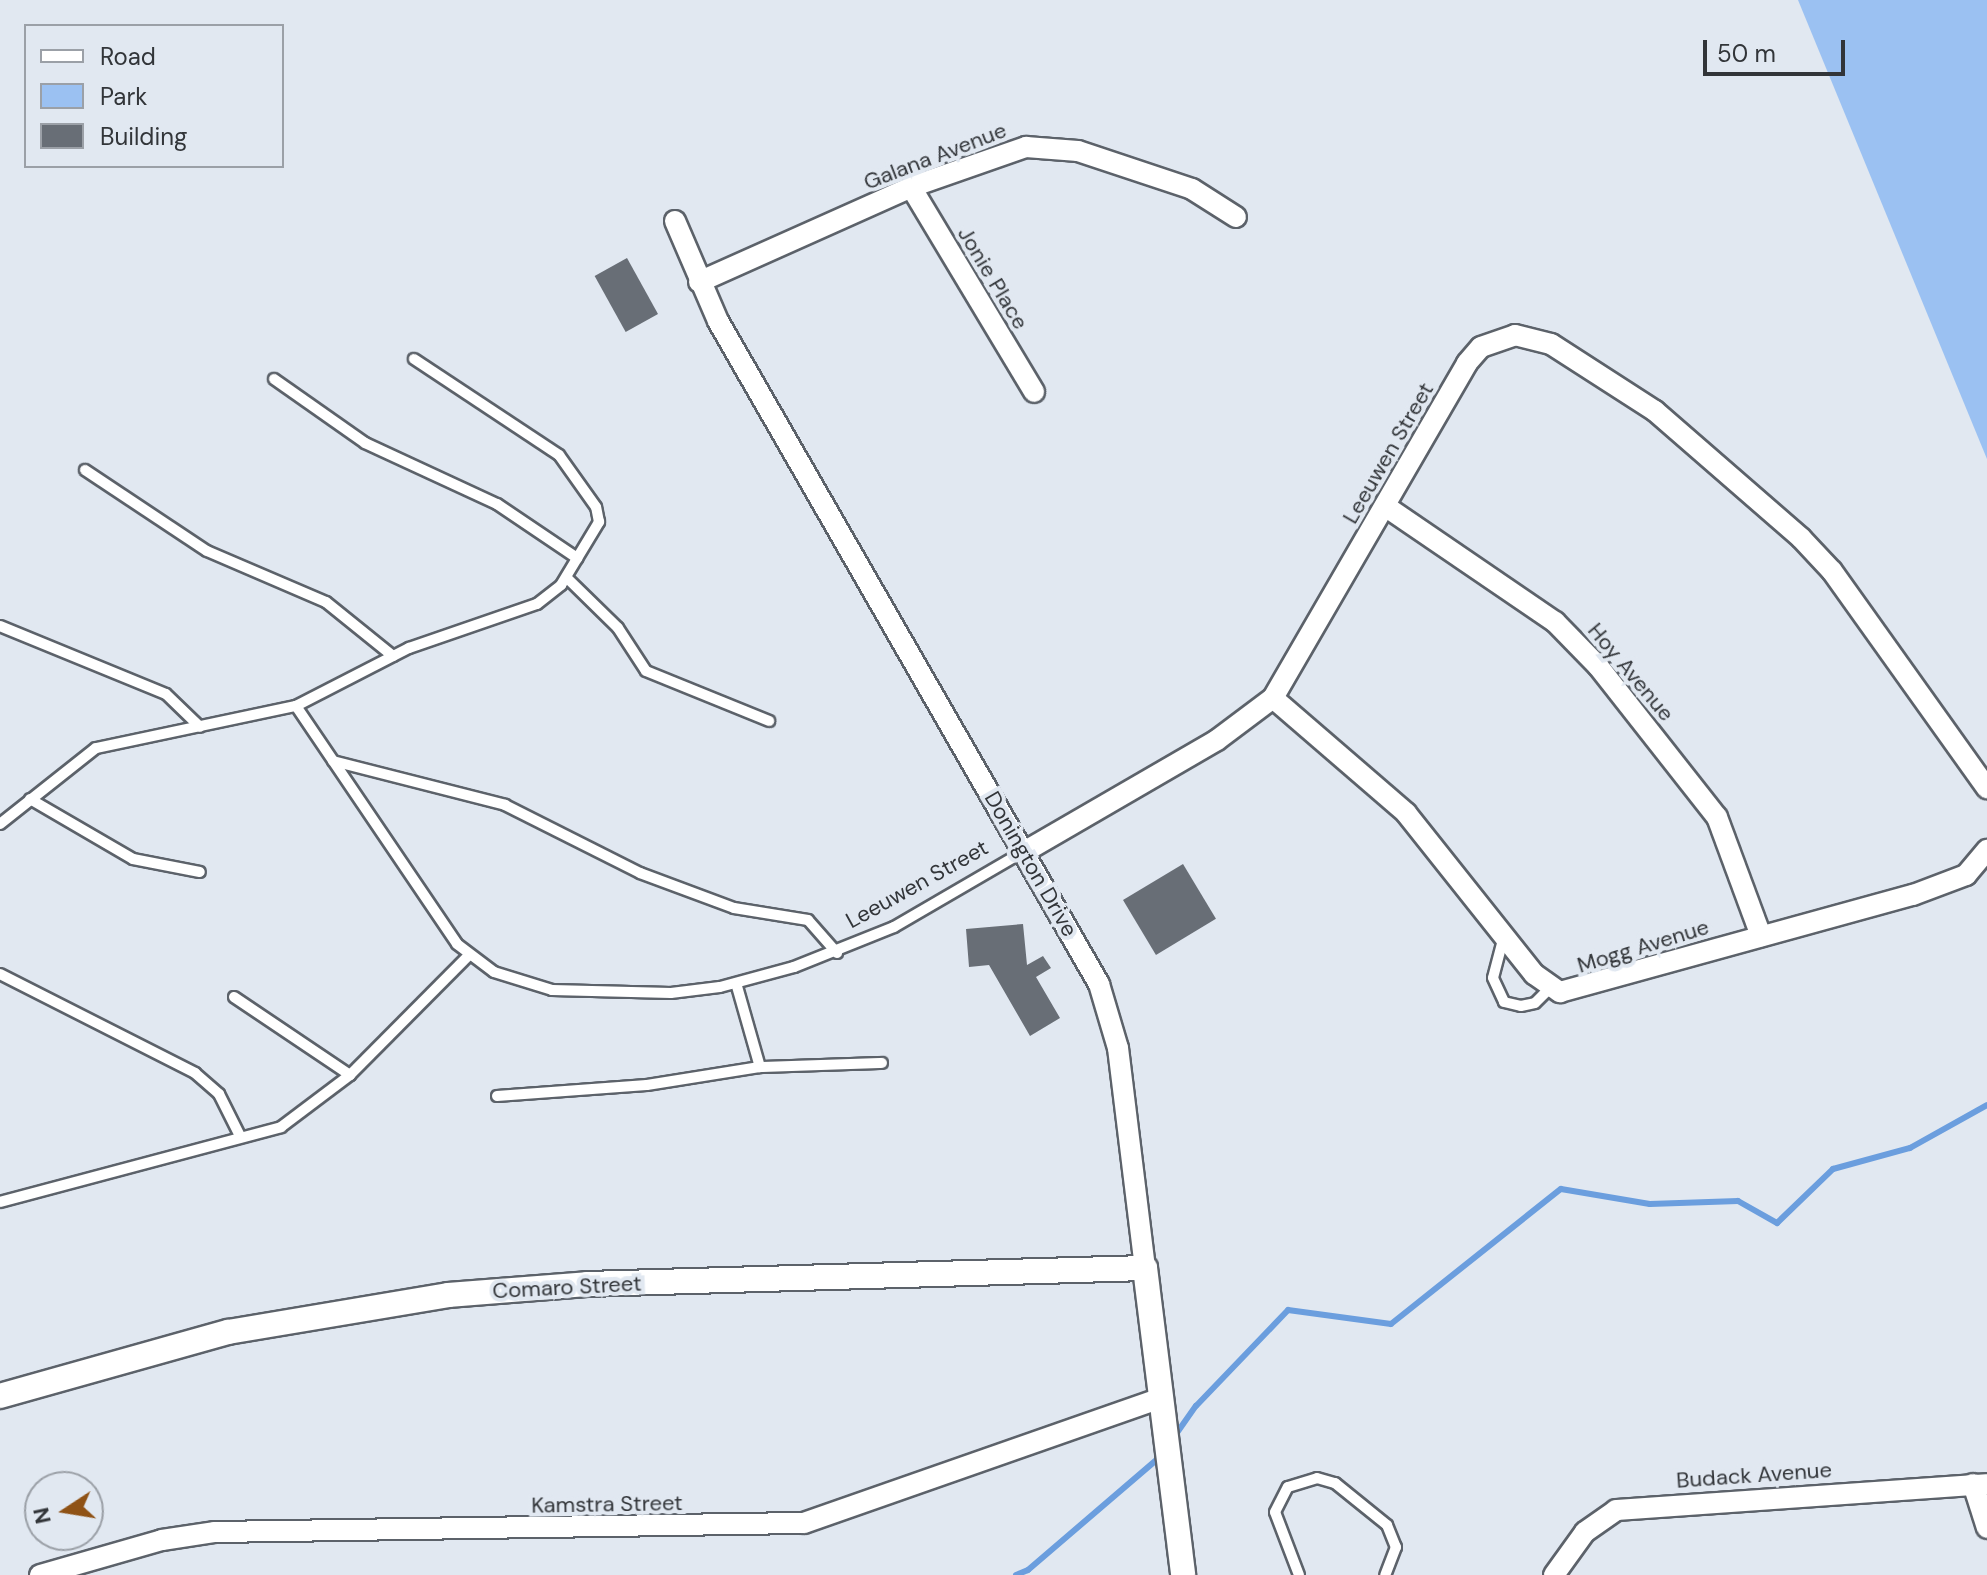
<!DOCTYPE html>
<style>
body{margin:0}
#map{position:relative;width:1987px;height:1575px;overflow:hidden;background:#e1e8f1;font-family:"DM Sans",sans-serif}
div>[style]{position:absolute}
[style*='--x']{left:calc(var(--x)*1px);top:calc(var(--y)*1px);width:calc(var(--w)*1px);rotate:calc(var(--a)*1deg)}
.green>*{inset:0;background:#9bc1f2}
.stream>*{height:6px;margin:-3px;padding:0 3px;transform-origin:3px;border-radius:3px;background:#6b9ede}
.building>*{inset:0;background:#686e76;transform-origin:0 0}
.roads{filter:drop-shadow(2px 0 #5c626a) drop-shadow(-2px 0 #5c626a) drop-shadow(0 2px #5c626a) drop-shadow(0 -2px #5c626a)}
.service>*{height:10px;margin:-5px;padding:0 5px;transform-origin:5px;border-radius:5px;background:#fff}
.minor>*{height:20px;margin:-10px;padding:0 10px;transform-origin:10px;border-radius:10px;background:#fff}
.tertiary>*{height:24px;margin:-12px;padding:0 12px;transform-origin:12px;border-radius:12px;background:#fff}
span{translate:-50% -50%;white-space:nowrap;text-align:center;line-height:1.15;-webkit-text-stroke:8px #e1e8f1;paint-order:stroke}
.street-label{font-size:22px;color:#323539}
.legend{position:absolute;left:24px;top:24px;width:260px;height:144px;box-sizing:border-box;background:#e1e8f1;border:2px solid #9ba0a7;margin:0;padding:10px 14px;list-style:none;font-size:24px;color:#323539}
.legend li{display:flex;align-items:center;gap:16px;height:40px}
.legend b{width:40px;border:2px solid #9ba0a7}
.north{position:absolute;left:24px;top:1471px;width:80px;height:80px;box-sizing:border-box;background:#e1e8f1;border:2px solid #9ba0a7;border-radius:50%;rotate:258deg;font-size:22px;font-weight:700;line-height:32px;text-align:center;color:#323539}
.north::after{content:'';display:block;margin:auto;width:28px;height:36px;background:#8f5215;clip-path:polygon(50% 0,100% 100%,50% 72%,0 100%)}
.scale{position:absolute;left:1703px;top:40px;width:142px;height:36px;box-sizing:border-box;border:4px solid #323539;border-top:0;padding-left:10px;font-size:24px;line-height:28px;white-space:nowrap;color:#323539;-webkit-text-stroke:6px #e1e8f1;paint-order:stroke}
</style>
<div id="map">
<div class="green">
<i style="clip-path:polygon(1798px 0,1987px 0,1987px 459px)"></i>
</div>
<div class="stream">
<i style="--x:1174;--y:1437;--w:38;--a:-55"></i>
<i style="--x:1196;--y:1406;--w:133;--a:-46.2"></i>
<i style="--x:1288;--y:1310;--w:104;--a:7.7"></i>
<i style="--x:1391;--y:1324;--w:217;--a:-38.5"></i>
<i style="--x:1561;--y:1189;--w:90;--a:9.6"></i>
<i style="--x:1650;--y:1204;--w:88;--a:-2"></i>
<i style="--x:1738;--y:1201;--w:45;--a:29.4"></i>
<i style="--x:1777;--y:1223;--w:78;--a:-44"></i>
<i style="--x:1833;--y:1169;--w:80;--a:-15.3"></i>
<i style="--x:1910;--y:1148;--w:88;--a:-29.2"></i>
<i style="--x:1016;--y:1575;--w:13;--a:-23"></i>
<i style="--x:1028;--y:1570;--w:175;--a:-40.6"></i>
</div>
<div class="building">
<i style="left:627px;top:258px;width:64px;height:37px;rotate:61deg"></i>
<i style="left:1183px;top:864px;width:64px;height:70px;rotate:59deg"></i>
<i style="clip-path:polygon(1023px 924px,1027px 965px,1043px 956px,1051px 968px,1036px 977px,1060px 1018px,1030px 1036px,989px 965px,969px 967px,966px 929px)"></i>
</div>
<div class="roads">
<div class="service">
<i style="--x:274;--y:379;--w:111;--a:35.1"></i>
<i style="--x:365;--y:443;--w:145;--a:24.8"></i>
<i style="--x:497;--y:504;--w:97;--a:34"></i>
<i style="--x:85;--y:470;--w:146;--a:33.6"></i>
<i style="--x:207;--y:551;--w:129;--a:23.2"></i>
<i style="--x:326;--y:602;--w:86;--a:38.9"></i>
<i style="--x:567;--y:578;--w:71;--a:44.4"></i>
<i style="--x:618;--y:628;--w:51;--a:56.9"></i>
<i style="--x:646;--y:671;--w:133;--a:22.1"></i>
<i style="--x:0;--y:626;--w:179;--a:22.3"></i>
<i style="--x:166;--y:694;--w:47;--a:44.1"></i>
<i style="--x:296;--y:706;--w:287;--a:55.9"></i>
<i style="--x:457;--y:944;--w:46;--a:37.1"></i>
<i style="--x:494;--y:972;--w:61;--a:17.2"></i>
<i style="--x:552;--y:990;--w:119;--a:1.4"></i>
<i style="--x:671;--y:993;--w:49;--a:-7"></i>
<i style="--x:720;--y:987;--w:77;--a:-15.1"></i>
<i style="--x:794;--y:967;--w:108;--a:-21.8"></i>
<i style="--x:894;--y:927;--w:149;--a:-30.2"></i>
<i style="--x:333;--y:761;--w:178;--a:14.3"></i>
<i style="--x:505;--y:805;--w:151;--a:26.7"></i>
<i style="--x:640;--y:873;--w:100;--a:20.4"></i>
<i style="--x:734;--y:908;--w:75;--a:9.2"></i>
<i style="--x:808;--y:920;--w:44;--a:48.7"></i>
<i style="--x:30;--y:799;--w:119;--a:30.2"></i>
<i style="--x:133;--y:859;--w:68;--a:11"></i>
<i style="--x:0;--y:824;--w:122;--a:-38.4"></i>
<i style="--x:96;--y:748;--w:204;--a:-11.9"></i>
<i style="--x:296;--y:706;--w:127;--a:-27.2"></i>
<i style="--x:409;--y:648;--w:135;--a:-19"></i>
<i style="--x:537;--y:604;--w:31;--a:-38"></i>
<i style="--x:561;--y:585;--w:74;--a:-58.9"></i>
<i style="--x:599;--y:522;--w:15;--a:-101"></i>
<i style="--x:596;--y:507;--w:64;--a:-125.4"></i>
<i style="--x:559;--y:455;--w:174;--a:-146.5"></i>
<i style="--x:1504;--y:936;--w:43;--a:104.7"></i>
<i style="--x:1493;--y:978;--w:26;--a:65"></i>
<i style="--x:1504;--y:1002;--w:17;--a:13"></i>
<i style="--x:1521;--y:1006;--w:14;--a:-12"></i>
<i style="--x:1535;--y:1003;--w:20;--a:-45"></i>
<i style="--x:0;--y:974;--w:219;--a:26.9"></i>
<i style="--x:195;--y:1073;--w:32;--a:41"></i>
<i style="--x:219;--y:1094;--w:47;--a:63.4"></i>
<i style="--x:234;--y:997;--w:140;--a:33.9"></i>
<i style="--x:760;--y:1067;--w:122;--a:-1.9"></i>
<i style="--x:497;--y:1096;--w:150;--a:-4.2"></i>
<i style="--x:647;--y:1085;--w:114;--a:-9.1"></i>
<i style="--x:760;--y:1067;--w:87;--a:-105.9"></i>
<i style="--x:0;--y:1202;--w:291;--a:-14.9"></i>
<i style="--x:281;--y:1127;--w:86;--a:-37"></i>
<i style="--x:350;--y:1075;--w:169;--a:-45.2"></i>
<i style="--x:1299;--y:1575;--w:67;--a:-110.9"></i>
<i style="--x:1275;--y:1512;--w:28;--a:-63"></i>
<i style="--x:1288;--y:1487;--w:30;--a:-17"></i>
<i style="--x:1317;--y:1478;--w:19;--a:16"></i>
<i style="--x:1335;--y:1483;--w:67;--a:38.9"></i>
<i style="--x:1387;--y:1525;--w:24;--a:68"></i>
<i style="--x:1396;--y:1547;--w:30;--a:111"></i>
</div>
<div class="minor">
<i style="--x:911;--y:187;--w:239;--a:59"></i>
<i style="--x:675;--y:221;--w:109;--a:66.7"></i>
<i style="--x:718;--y:321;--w:765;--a:60.12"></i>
<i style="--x:1099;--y:984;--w:67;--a:73.5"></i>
<i style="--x:1118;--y:1048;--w:222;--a:83"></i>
<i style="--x:699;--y:282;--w:232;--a:-24.1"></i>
<i style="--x:911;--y:187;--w:122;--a:-19.2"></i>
<i style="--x:1026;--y:147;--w:52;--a:4.4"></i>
<i style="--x:1078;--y:151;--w:120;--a:18.4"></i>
<i style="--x:1192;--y:189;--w:52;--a:32.5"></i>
<i style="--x:1385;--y:506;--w:206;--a:34.3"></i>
<i style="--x:1555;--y:622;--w:62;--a:45.7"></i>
<i style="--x:1598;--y:666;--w:192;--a:51.8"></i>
<i style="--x:1717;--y:817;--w:127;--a:69.7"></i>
<i style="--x:1273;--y:698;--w:176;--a:40.8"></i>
<i style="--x:1406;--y:813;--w:206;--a:51.5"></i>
<i style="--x:1534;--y:974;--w:32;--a:35"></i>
<i style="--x:1560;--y:992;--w:366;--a:-15.4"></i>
<i style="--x:1913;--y:895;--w:57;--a:-20.7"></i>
<i style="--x:1966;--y:875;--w:33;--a:-50"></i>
<i style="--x:1024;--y:852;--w:223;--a:-30.1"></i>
<i style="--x:1217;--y:740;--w:70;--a:-36.9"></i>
<i style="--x:1273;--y:698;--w:387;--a:-59.9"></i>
<i style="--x:1467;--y:363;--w:21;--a:-49"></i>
<i style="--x:1481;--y:347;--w:36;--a:-19"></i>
<i style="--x:1515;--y:335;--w:37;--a:14"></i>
<i style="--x:1551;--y:344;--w:124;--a:32.8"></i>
<i style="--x:1655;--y:411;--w:194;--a:41"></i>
<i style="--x:1801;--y:538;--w:45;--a:46.8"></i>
<i style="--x:1832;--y:571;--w:267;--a:54.5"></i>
<i style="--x:1973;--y:1484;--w:46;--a:72.3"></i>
<i style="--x:40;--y:1575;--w:127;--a:-16"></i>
<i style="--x:162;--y:1540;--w:54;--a:-8.6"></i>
<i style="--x:215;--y:1532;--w:589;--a:-0.88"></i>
<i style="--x:804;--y:1523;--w:377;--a:-19.3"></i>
<i style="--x:1554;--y:1575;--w:53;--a:-54.2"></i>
<i style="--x:1585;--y:1532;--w:38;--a:-35"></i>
<i style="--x:1616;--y:1510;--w:372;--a:-4"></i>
</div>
<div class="tertiary">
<i style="--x:0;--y:1396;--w:237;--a:-15.7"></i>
<i style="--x:228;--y:1332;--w:223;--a:-9.5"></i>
<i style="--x:448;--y:1295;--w:139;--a:-4.5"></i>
<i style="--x:587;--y:1284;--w:558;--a:-1.64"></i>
<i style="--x:1145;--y:1268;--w:309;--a:82.9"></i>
</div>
</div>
<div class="street-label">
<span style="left:935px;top:156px;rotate:-21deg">Galana Avenue</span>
<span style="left:993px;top:278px;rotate:59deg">Jonie Place</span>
<span style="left:1388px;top:453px;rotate:-60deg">Leeuwen Street</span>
<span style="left:1631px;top:672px;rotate:50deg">Hoy Avenue</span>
<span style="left:1031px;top:864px;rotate:60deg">Donington Drive</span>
<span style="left:917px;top:884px;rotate:-29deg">Leeuwen Street</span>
<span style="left:1643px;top:946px;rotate:-17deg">Mogg Avenue</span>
<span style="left:567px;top:1287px;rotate:-3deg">Comaro Street</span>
<span style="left:1754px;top:1475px;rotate:-4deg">Budack Avenue</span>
<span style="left:607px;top:1504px;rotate:-1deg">Kamstra Street</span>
</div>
<ul class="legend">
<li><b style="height:10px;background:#fff"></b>Road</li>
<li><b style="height:22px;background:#9bc1f2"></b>Park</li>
<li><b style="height:22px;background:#686e76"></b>Building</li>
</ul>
<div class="north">N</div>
<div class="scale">50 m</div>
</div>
